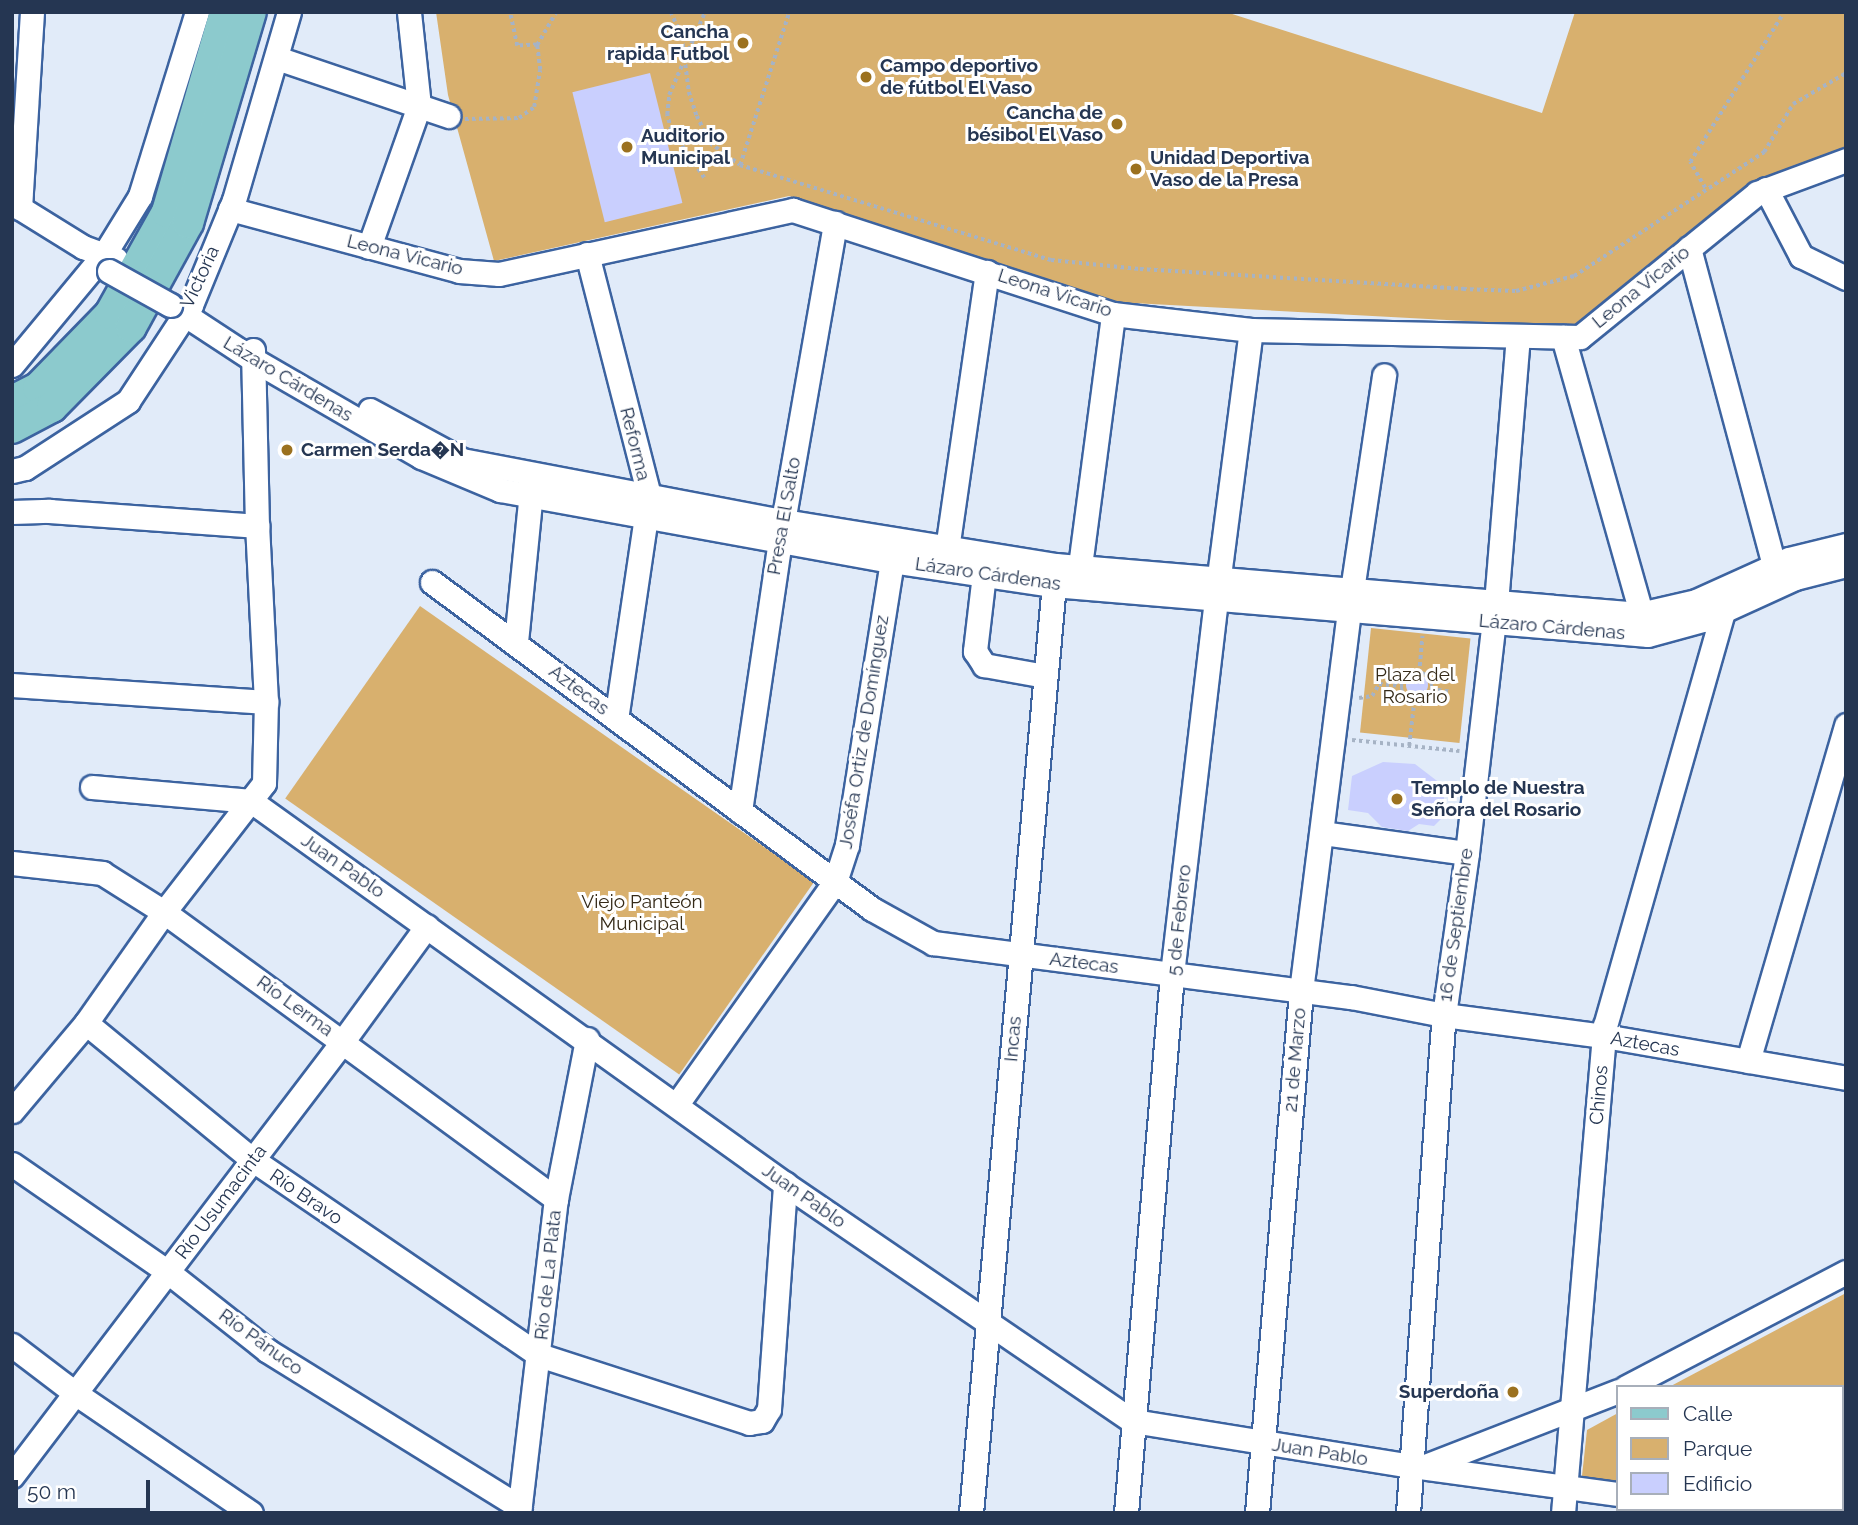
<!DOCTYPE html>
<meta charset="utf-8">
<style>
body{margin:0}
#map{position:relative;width:1858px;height:1525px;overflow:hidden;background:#e1ebf9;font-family:Raleway,sans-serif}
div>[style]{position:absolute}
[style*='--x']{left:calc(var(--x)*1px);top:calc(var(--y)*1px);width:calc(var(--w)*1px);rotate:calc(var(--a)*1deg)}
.green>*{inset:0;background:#d8b06e;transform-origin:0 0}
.building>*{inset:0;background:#c9cffe;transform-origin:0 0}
.round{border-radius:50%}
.path>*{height:3.5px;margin-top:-1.75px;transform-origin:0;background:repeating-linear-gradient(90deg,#a6b3c5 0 3.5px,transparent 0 7px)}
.path>.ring{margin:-1.75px;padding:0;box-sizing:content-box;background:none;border:3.5px solid #a6b3c5;border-radius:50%}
.roads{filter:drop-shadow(2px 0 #3c63a0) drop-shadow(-2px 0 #3c63a0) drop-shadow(0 2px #3c63a0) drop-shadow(0 -2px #3c63a0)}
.minor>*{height:23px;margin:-11.5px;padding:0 11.5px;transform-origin:11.5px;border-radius:11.5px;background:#fff}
.major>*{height:30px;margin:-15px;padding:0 15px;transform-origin:15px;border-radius:15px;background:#8ccacd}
.bridges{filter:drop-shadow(2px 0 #3c63a0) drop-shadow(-2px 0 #3c63a0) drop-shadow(0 2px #3c63a0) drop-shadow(0 -2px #3c63a0)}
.minor-bridge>*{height:23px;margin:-11.5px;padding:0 11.5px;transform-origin:11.5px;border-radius:11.5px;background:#fff}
.dots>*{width:19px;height:19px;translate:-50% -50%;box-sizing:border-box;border:4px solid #fff;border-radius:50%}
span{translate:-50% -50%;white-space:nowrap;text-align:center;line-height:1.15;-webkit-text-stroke:6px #fff;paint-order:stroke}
.poi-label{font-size:19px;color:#253652;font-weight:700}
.right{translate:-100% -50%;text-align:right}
.left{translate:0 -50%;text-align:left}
.street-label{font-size:19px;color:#253652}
.park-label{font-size:19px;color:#352a18}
.frame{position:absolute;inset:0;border:14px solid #253652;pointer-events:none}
.legend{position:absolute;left:1616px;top:1385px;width:228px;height:126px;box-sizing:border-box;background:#fff;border:2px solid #a8afba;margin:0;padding:9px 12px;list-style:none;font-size:21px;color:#253652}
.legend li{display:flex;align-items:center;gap:14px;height:35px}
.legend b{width:35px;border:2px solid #a8afba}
.scale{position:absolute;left:14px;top:1480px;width:136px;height:32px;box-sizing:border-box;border:4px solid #253652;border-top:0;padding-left:9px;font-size:21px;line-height:24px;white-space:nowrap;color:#253652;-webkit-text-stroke:5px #fff;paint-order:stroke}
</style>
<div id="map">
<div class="green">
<i style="clip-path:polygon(436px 12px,1226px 12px,1542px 113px,1575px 12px,1846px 12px,1846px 153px,1762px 185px,1579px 327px,1114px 302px,789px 196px,494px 261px,448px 95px)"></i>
<i style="left:420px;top:606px;width:481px;height:235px;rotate:35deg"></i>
<i style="left:1371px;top:628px;width:100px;height:105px;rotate:6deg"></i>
<i style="clip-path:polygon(1846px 1293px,1846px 1513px,1791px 1509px,1842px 1509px,1842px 1387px,1669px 1387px)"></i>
<i style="clip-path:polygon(1618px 1413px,1618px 1482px,1582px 1476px,1587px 1430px)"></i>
</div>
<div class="building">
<i style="left:650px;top:73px;width:134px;height:80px;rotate:76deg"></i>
<i class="round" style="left:1406px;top:674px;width:22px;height:22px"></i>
<i style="clip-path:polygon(1383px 762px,1415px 764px,1445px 787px,1442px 818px,1434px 826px,1419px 824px,1408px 831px,1382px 827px,1368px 813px,1348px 810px,1352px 776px)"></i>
</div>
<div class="path">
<i style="--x:671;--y:12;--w:27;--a:66"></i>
<i style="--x:682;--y:37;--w:55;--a:82.7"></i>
<i style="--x:689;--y:92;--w:25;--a:72"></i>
<i style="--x:697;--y:116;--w:30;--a:64"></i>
<i style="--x:710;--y:143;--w:37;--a:36"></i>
<i style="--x:740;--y:165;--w:325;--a:17"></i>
<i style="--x:1051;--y:260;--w:89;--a:5.8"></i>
<i style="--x:1140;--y:269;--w:324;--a:3.5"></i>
<i style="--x:1463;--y:289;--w:53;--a:2.2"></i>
<i style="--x:1516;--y:291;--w:60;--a:-14.5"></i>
<i style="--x:1574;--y:276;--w:227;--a:-33.1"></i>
<i style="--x:1764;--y:152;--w:56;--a:-58.9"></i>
<i style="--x:1793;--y:104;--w:61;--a:-30.3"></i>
<i style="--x:537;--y:45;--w:38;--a:-60"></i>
<i style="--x:465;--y:119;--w:54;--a:-1.1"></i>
<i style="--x:519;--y:118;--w:19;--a:-36"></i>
<i style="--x:534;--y:107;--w:37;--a:-81"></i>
<i style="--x:540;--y:70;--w:25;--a:-97"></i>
<i style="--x:537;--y:45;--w:20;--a:177"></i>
<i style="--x:517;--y:46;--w:35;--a:-102"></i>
<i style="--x:740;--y:165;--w:161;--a:-72.2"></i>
<i style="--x:704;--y:178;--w:58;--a:-124.5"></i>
<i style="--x:671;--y:130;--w:16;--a:-105"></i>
<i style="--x:667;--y:115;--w:20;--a:-84"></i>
<i style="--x:669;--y:95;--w:90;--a:-66.6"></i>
<i style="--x:1705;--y:188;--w:30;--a:-120"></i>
<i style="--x:1690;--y:162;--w:177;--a:-57.9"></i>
<i class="ring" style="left:1402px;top:672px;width:26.5px;height:26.5px"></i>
<i style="--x:1419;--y:673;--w:37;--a:-85"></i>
<i style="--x:1431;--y:689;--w:21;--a:8"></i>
<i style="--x:1359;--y:698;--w:13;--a:-9"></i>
<i style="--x:1372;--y:696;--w:14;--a:-60"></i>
<i style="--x:1379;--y:684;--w:23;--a:5"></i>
<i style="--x:1352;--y:740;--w:108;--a:5.9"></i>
<i style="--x:1409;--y:746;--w:44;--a:-83.5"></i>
</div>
<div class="roads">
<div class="minor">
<i style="--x:277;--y:58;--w:181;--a:18.7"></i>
<i style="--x:1766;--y:189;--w:76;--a:62.4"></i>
<i style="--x:1801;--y:256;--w:50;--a:26.1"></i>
<i style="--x:12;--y:203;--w:84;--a:31.8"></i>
<i style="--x:83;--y:247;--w:35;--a:20"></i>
<i style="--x:20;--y:208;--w:196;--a:-86.5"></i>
<i style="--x:230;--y:209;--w:237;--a:15.1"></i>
<i style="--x:459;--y:271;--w:40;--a:4.3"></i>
<i style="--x:499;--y:274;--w:301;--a:-12.3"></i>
<i style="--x:793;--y:210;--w:336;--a:18"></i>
<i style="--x:1113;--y:314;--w:139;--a:6.6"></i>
<i style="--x:1251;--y:330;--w:329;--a:1.2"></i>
<i style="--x:1580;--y:337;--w:228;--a:-39.1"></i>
<i style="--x:1757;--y:193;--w:95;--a:-20.3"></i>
<i style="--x:369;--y:247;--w:150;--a:-70.5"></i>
<i style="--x:419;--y:106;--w:95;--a:-96.1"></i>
<i style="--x:1689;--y:248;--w:344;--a:75"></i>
<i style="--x:587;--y:254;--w:250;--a:75.6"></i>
<i style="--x:649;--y:496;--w:225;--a:98.4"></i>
<i style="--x:170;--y:305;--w:100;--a:33.2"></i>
<i style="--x:254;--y:360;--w:193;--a:30.1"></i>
<i style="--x:421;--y:457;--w:86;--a:22.7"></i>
<i style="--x:500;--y:490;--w:398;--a:10.3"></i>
<i style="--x:892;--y:561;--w:163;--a:8.5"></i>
<i style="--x:1053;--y:585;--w:597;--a:4.8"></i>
<i style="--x:1648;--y:635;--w:57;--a:-15.3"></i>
<i style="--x:1703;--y:620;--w:101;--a:-24.5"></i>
<i style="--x:1795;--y:578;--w:53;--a:-14.3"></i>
<i style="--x:1563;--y:337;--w:301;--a:74.2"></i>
<i style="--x:12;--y:365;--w:146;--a:-50.3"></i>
<i style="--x:105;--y:253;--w:67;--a:-58.4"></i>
<i style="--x:140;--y:196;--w:193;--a:-72.8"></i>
<i style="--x:370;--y:410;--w:105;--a:28.5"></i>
<i style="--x:462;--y:460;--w:327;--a:10.8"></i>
<i style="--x:783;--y:521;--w:276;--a:9.2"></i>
<i style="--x:1055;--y:565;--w:587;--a:4.79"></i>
<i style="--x:1640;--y:614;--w:57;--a:-13.1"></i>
<i style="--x:1696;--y:601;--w:102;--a:-24.3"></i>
<i style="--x:1789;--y:559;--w:59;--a:-13.8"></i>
<i style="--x:12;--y:471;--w:13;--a:-13"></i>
<i style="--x:25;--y:468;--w:123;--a:-33"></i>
<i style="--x:128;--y:401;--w:115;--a:-56.7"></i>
<i style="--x:191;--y:305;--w:113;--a:-67.7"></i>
<i style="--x:234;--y:200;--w:196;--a:-73.7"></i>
<i style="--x:12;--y:512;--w:38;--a:-2"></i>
<i style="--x:50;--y:511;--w:208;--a:4.1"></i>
<i style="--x:947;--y:549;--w:280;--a:-81.8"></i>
<i style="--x:984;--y:574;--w:78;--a:96.7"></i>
<i style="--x:975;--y:651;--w:17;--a:57"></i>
<i style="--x:984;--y:665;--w:62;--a:10.2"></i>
<i style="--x:1078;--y:581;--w:269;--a:-82.5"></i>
<i style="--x:432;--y:582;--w:548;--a:36.62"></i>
<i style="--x:872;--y:909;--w:70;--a:29.1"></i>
<i style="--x:933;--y:943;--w:421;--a:7.4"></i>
<i style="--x:1351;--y:997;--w:95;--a:11"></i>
<i style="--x:1444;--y:1015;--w:161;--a:7.5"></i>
<i style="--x:1604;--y:1036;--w:246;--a:9.8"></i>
<i style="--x:516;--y:642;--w:161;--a:-84.3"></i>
<i style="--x:12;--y:685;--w:255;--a:3.8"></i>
<i style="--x:92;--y:787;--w:160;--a:5"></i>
<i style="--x:251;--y:801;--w:657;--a:35.65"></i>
<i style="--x:785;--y:1184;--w:421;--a:34.3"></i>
<i style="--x:1133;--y:1421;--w:282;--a:9.2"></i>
<i style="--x:1411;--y:1466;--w:209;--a:7.7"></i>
<i style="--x:740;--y:811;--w:275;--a:-81.6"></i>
<i style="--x:780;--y:539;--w:321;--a:-80.1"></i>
<i style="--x:1322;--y:833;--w:146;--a:7.9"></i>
<i style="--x:12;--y:863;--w:91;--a:6.3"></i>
<i style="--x:102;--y:873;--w:73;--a:32.2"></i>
<i style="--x:164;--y:912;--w:486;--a:36.2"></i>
<i style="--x:86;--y:1023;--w:216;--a:39.4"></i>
<i style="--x:253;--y:1160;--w:346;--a:34.3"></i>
<i style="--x:539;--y:1355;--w:221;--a:17.9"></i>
<i style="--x:749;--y:1423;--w:13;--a:-9"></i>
<i style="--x:762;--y:1421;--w:14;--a:-60"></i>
<i style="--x:769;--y:1409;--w:226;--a:-85.9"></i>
<i style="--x:1748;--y:1061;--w:350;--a:-73.7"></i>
<i style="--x:677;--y:1104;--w:272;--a:-54.6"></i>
<i style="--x:835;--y:882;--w:39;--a:-72"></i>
<i style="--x:847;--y:845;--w:302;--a:-81"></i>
<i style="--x:12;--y:1111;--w:115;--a:-49.9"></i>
<i style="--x:86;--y:1023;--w:136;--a:-54.9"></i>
<i style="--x:164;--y:912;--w:163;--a:-52.2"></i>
<i style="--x:264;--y:783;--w:81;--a:-88.6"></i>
<i style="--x:266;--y:702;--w:176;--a:-92.9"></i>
<i style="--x:257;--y:526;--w:176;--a:-91.3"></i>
<i style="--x:12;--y:1164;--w:190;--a:34.7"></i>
<i style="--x:168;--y:1272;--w:127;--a:38.3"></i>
<i style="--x:268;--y:1351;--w:296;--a:31.8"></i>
<i style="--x:12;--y:1345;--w:79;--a:37.3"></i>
<i style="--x:75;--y:1393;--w:213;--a:34.3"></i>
<i style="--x:1626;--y:1387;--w:248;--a:-27.6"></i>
<i style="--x:1425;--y:1466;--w:207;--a:-21.2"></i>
<i style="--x:12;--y:1476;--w:547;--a:-52.73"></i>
<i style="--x:343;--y:1041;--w:142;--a:-53.9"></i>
<i style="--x:1721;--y:1509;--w:23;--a:10"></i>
<i style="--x:519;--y:1513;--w:316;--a:-83.3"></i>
<i style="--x:556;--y:1199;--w:163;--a:-79"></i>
<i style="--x:971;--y:1513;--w:946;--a:-84.9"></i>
<i style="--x:1126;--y:1513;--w:541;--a:-85.12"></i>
<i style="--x:1172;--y:974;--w:378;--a:-83.3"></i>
<i style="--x:1216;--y:599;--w:271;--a:-82.6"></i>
<i style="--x:1257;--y:1513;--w:524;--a:-85.18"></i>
<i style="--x:1301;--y:991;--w:404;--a:-82.8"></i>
<i style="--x:1352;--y:590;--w:217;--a:-81.5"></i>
<i style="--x:1408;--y:1513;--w:499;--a:-85.9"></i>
<i style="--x:1444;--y:1015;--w:164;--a:-81.9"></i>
<i style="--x:1467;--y:853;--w:252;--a:-83.4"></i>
<i style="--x:1496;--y:603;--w:266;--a:-85.3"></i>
<i style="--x:1563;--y:1513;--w:489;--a:-85.1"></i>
<i style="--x:1605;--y:1026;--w:443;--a:-74.1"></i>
</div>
<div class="major">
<i style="--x:12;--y:401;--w:29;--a:-27"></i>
<i style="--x:38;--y:388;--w:103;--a:-45.8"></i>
<i style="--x:110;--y:314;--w:117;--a:-60.8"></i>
<i style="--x:167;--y:212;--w:208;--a:-73.8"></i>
<i style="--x:12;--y:428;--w:45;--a:-27.7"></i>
<i style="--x:52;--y:407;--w:112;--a:-45.4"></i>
<i style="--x:131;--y:327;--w:119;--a:-61.3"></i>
<i style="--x:188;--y:223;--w:220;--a:-73.4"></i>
</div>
</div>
<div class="bridges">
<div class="minor-bridge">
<i style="--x:109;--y:271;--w:70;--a:29.1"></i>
</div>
</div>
<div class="dots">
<i style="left:743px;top:43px;background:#9b711f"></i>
<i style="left:866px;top:77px;background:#9b711f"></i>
<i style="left:1117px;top:124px;background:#9b711f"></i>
<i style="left:627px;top:147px;background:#9b711f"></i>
<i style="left:1136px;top:169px;background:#9b711f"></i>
<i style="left:287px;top:450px;background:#9b711f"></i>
<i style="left:1397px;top:799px;background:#9b711f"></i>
<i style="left:1513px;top:1392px;background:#9b711f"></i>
</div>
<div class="poi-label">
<span class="right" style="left:729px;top:43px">Cancha<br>rapida Futbol</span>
<span class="left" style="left:880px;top:77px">Campo deportivo<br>de fútbol El Vaso</span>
<span class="right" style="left:1103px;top:124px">Cancha de<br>bésibol El Vaso</span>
<span class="left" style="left:641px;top:147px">Auditorio<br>Municipal</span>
<span class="left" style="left:1150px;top:169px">Unidad Deportiva<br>Vaso de la Presa</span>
<span class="left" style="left:301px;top:450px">Carmen Serda�N</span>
<span class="left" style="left:1411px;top:799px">Templo de Nuestra<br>Señora del Rosario</span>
<span class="right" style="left:1499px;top:1392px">Superdoña</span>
</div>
<div class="street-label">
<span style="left:405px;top:255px;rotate:14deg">Leona Vicario</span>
<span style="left:200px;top:277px;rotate:-65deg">Victoria</span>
<span style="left:1641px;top:287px;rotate:-39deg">Leona Vicario</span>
<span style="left:1055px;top:293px;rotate:18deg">Leona Vicario</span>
<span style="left:288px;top:379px;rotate:31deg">Lázaro Cárdenas</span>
<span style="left:635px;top:444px;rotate:76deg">Reforma</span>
<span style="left:784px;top:516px;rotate:-80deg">Presa El Salto</span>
<span style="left:988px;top:574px;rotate:8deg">Lázaro Cárdenas</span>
<span style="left:1552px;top:627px;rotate:5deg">Lázaro Cárdenas</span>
<span style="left:579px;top:690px;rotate:37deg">Aztecas</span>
<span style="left:864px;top:732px;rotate:-81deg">Joséfa Ortiz de Domínguez</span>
<span style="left:343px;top:866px;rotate:35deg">Juan Pablo</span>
<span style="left:1179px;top:920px;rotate:-84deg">5 de Febrero</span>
<span style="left:1456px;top:925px;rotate:-82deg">16 de Septiembre</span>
<span style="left:1084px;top:963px;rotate:7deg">Aztecas</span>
<span style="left:295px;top:1006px;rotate:36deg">Río Lerma</span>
<span style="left:1013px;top:1039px;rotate:-85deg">Incas</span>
<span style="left:1645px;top:1044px;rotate:10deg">Aztecas</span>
<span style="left:1295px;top:1060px;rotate:-85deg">21 de Marzo</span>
<span style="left:1599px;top:1095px;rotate:-85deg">Chinos</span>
<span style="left:804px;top:1196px;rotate:35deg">Juan Pablo</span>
<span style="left:306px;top:1197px;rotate:34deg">Río Bravo</span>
<span style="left:221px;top:1202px;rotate:-53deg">Río Usumacinta</span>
<span style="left:548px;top:1275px;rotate:-84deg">Río de La Plata</span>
<span style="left:261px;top:1342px;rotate:36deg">Río Pánuco</span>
<span style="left:1320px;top:1452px;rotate:9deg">Juan Pablo</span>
</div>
<div class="park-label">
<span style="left:1415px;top:686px">Plaza del<br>Rosario</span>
<span style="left:642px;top:913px">Viejo Panteón<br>Municipal</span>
</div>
<div class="frame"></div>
<ul class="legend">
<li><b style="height:9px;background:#8ccacd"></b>Calle</li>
<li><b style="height:19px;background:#d8b06e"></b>Parque</li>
<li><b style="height:19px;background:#c9cffe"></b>Edificio</li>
</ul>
<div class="scale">50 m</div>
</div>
